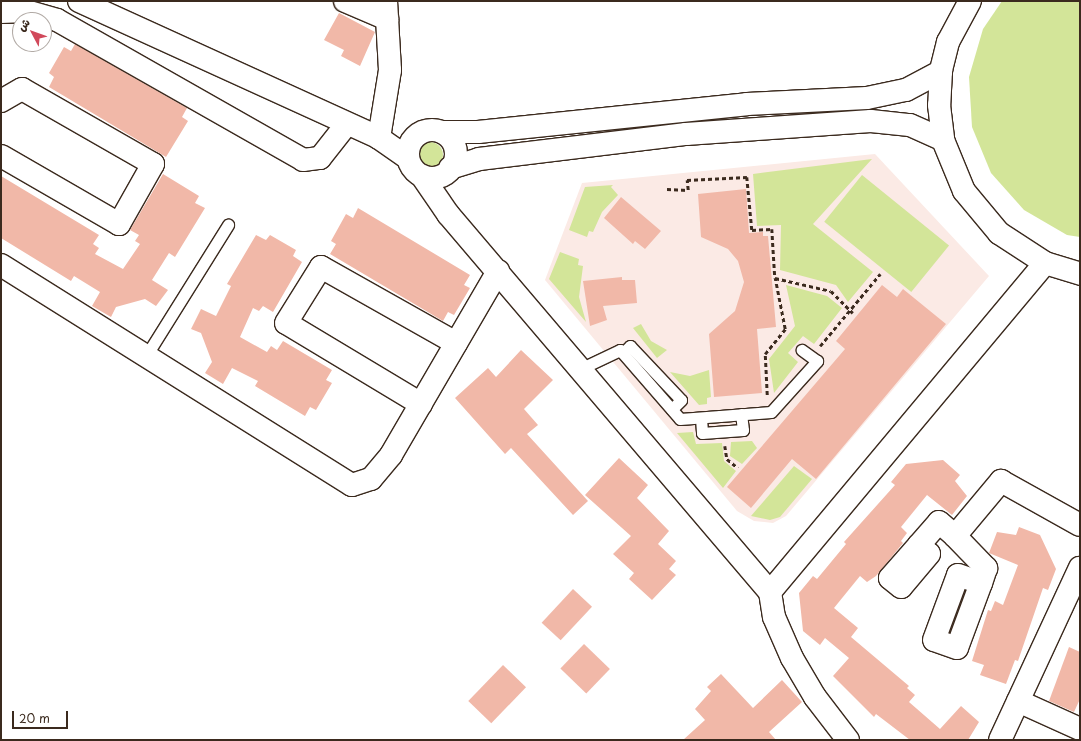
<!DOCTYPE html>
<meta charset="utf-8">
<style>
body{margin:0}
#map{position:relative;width:1081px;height:741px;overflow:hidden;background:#fff;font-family:"Playpen Sans","Playpen Sans Arabic",sans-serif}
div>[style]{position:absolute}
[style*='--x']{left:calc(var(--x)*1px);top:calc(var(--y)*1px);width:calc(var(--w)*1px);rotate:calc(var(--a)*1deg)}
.built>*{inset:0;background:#fbeae5}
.green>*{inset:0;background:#d3e599;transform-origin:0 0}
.round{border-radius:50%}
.building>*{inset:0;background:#f1b8a8;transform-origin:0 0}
.path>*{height:2.5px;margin-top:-1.25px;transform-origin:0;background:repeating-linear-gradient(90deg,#3b2a1e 0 4px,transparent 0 7px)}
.roads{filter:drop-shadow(1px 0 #3b2a1e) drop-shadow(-1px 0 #3b2a1e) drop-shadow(0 1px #3b2a1e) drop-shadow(0 -1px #3b2a1e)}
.service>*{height:11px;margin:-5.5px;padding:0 5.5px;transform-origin:5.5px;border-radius:5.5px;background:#fff}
.minor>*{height:22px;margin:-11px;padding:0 11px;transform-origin:11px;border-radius:11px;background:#fff}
.secondary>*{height:22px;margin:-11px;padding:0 11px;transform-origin:11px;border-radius:11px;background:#fff}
.secondary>.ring{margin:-11px;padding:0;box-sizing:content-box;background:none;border:22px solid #fff;border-radius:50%}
span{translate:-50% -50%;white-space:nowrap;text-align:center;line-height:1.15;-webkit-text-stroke:3px #fff;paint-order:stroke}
.frame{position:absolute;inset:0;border:2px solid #3b2a1e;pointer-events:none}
.north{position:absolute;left:12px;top:12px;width:40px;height:40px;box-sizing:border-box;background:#fff;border:1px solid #b1aaa5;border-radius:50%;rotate:311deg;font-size:11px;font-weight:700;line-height:16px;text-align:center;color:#3b2a1e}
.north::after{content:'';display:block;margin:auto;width:14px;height:18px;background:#d1495b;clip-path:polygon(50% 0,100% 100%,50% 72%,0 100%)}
.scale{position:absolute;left:12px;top:711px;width:56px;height:18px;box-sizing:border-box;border:2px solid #3b2a1e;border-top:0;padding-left:5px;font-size:12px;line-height:14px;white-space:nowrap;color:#3b2a1e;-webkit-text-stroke:3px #fff;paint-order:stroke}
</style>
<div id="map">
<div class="built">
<i style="clip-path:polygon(875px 154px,989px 276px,786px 516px,773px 523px,754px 521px,737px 511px,545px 280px,582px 183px)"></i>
</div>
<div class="green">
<i style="clip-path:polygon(1002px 1px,1080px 1px,1080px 237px,1067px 235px,1024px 210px,991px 173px,972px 127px,969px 77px,983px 29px)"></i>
<i class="round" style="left:417px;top:142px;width:26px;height:26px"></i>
<i style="clip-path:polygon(872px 159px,813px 224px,873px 272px,848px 302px,836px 285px,780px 270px,781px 225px,757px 226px,753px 174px)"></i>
<i style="left:862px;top:175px;width:112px;height:60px;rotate:39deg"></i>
<i style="clip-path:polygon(613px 185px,611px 187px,618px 195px,602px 212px,593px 232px,589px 231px,587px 237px,569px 230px,585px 187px)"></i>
<i style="clip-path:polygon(560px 252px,579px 259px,578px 265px,583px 266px,579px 297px,586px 322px,549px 279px)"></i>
<i style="clip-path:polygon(786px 285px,827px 296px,842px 308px,814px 344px,803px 336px,788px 353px,798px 362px,774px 393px,769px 359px,795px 326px)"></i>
<i style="clip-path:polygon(641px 324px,651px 341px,667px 350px,657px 358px,633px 328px)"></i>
<i style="clip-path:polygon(709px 370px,711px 397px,707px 398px,707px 404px,699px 405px,670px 372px,690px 376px)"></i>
<i style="clip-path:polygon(693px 432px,696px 444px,722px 443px,724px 461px,736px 471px,723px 488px,677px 433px)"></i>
<i style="clip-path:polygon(752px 441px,757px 448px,742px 464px,730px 456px,731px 442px)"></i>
<i style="clip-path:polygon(794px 466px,812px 479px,780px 517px,770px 520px,751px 516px)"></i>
</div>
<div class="building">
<i style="clip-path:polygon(339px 13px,375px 32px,360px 66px,341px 56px,344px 50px,324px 40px)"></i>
<i style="clip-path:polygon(75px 44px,187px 108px,182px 117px,188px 121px,166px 157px,49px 87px,54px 77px,49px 73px,64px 47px,71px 51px)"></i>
<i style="clip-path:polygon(163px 174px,199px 196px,195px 203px,205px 208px,175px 257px,169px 253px,152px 280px,168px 290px,156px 306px,145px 299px,116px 307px,111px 317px,92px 306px,100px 292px,74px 276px,71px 281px,1px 238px,1px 176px,99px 235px,93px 244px,99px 248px,95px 254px,123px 269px,140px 244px,135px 241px,139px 235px,130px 230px)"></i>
<i style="clip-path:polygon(746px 189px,749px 233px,763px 232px,763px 236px,768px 236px,776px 327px,757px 329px,762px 393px,714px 397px,709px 334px,735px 311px,744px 282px,738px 261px,728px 249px,701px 237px,698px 194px)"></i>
<i style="clip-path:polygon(621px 197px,661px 231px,645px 249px,635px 241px,633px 244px,604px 218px)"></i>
<i style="clip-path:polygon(358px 208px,470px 275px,464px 285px,470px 288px,454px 315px,448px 312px,443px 321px,330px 254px,336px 244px,331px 241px,346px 214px,353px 218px)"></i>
<i style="clip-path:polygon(256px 235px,266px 240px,270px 235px,296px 250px,293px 256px,302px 262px,273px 312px,263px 306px,259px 311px,253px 308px,240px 337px,267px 352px,271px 346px,277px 350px,283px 341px,332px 370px,326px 380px,332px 383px,316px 410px,310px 407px,305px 416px,255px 386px,258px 381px,232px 368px,223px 384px,205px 373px,212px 362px,201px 333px,191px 329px,201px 309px,216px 316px,231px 286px,227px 284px)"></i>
<i style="clip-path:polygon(622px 277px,622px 280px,635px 280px,637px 303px,603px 306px,607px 320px,590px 326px,583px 281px)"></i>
<i style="clip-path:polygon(882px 285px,897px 297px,903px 289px,946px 324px,816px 479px,792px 459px,751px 508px,727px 487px,845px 349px,836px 341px)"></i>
<i style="clip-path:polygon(521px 350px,553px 380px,524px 409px,538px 425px,527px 434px,588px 501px,573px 515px,511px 448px,505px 454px,455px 398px,488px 368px,496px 377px)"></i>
<i style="clip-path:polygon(619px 458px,648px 485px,637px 498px,669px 531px,658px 544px,676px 561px,669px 569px,676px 575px,652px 600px,629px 579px,634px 573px,613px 554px,631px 536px,585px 495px)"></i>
<i style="clip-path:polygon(943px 460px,960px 475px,955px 481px,967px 496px,952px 515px,927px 495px,901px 527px,907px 533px,901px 541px,903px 543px,876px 576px,867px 582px,860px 576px,834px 608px,858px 628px,851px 637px,909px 686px,907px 688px,915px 695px,909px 702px,940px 729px,961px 706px,979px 722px,968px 740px,910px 740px,876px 714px,874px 717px,833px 676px,849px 658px,825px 638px,820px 645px,803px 631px,799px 593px,813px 576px,817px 579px,846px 544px,844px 542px,895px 485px,891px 482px,906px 464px)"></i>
<i style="clip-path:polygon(1019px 527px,1040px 535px,1056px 569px,1048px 590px,1043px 588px,1018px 661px,1015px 660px,1006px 684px,980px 675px,984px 665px,972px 661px,988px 610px,991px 611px,995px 601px,1003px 605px,1018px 565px,989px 553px,997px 532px,1016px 535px)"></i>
<i style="left:573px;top:589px;width:26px;height:46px;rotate:43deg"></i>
<i style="left:584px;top:644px;width:36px;height:34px;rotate:44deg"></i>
<i style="clip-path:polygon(1069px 647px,1080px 652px,1080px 699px,1074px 712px,1049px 701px)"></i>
<i style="left:503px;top:665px;width:32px;height:50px;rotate:44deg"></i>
<i style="clip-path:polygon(721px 674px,753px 708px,782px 680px,802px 702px,769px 732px,776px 740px,683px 740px,705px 720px,695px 709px,711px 691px,707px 687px)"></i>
</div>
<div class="path">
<i style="--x:667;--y:189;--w:21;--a:3"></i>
<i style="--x:688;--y:190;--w:10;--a:-96"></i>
<i style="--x:687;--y:180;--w:60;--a:-2.9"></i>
<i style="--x:747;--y:177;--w:53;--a:84.6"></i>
<i style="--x:752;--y:230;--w:20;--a:-3"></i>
<i style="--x:772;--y:229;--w:49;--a:86.5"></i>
<i style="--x:775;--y:278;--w:57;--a:13.1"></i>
<i style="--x:831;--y:291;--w:31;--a:45"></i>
<i style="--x:820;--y:346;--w:94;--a:-50.2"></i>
<i style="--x:767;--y:395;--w:41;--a:-92.8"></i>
<i style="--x:765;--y:354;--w:32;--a:-51"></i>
<i style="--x:785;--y:329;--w:52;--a:-101.1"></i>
<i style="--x:725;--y:446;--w:13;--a:81"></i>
<i style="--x:727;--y:459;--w:14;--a:39"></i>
</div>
<div class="roads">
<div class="service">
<i style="--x:623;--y:353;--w:10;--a:-45"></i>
<i style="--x:630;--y:346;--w:74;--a:46.6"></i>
<i style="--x:681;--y:400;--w:13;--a:135"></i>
<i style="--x:146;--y:356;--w:155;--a:-58"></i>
<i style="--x:582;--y:368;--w:42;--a:-25.3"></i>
<i style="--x:620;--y:350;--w:91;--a:49"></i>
<i style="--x:680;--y:419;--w:40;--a:-4.3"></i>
<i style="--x:720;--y:416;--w:51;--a:-4.5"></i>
<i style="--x:771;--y:412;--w:69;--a:-48"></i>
<i style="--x:817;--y:361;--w:19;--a:-144"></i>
<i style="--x:701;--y:418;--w:15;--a:86"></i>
<i style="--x:702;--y:433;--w:41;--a:-4.2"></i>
<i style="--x:743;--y:430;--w:16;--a:-97"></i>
</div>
<div class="minor">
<i style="--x:345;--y:1;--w:46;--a:23.2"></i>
<i style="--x:1;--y:12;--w:25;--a:-2"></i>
<i style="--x:26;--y:11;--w:32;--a:16"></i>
<i style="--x:57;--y:20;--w:283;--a:29.6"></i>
<i style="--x:303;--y:160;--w:17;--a:-7"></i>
<i style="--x:320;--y:158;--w:42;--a:-51.8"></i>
<i style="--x:1;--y:101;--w:24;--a:-30"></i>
<i style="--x:22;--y:89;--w:151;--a:29.8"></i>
<i style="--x:153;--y:164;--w:69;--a:119.5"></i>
<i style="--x:119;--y:224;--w:136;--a:-150"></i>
<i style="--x:379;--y:138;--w:69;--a:-80.8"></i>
<i style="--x:390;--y:70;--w:69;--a:-93.3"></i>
<i style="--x:422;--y:176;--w:46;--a:55.6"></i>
<i style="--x:448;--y:214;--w:497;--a:49.6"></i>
<i style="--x:770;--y:592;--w:25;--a:81"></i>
<i style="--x:774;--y:617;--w:45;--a:66.3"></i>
<i style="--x:792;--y:658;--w:45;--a:59.5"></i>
<i style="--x:815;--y:697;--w:54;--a:52.5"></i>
<i style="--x:1;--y:265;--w:414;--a:32.1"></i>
<i style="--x:352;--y:485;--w:20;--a:-18"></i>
<i style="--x:371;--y:479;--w:31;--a:-50"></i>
<i style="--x:391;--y:455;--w:213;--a:-59.8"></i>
<i style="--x:421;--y:404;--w:157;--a:-149"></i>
<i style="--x:286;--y:323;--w:66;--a:-58"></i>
<i style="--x:321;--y:267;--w:155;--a:29.4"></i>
<i style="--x:955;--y:536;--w:45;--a:45.9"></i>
<i style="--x:986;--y:568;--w:16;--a:108"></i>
<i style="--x:981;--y:583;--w:69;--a:110.3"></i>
<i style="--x:957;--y:648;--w:24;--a:-161"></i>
<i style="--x:934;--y:640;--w:69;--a:-69.7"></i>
<i style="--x:958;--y:575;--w:24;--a:19"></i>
<i style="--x:919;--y:545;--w:13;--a:42"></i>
<i style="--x:929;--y:554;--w:43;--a:130.3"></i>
<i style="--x:901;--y:587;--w:14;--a:-141"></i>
<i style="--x:890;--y:578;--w:44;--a:-48.7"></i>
<i style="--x:919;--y:545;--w:30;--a:-49"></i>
<i style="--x:939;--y:522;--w:21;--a:41"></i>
<i style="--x:955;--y:536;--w:72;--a:-50.1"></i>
<i style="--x:1001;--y:481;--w:90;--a:29.1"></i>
<i style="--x:770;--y:592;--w:429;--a:-50.1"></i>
<i style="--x:1018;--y:701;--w:68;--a:24.3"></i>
<i style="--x:1000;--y:740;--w:190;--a:-65.1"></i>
</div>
<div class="secondary">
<i style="--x:79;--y:1;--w:330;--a:24.5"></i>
<i style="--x:379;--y:138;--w:35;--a:35"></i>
<i style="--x:970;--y:1;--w:47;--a:118.2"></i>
<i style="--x:948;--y:42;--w:30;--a:104"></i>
<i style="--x:941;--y:71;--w:34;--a:93"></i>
<i style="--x:939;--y:105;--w:35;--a:83"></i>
<i style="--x:943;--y:140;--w:55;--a:67.6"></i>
<i style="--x:964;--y:191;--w:55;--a:50.2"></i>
<i style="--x:999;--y:233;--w:55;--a:33.1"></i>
<i style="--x:1045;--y:263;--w:37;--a:17"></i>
<i class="ring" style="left:408px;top:130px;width:26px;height:26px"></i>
<i style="--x:442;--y:132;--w:36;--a:0"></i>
<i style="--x:478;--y:132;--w:270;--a:-5.9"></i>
<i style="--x:747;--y:104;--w:120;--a:-2.9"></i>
<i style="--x:867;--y:98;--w:40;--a:-12"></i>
<i style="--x:906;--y:90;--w:40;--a:-28"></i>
<i style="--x:450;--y:168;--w:30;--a:-17"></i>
<i style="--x:479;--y:159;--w:209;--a:-6.9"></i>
<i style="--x:686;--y:134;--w:185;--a:-4"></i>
<i style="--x:871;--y:121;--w:39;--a:6"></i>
<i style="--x:910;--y:125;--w:36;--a:24"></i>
</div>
</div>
<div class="frame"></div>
<div class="north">ش</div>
<div class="scale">20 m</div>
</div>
